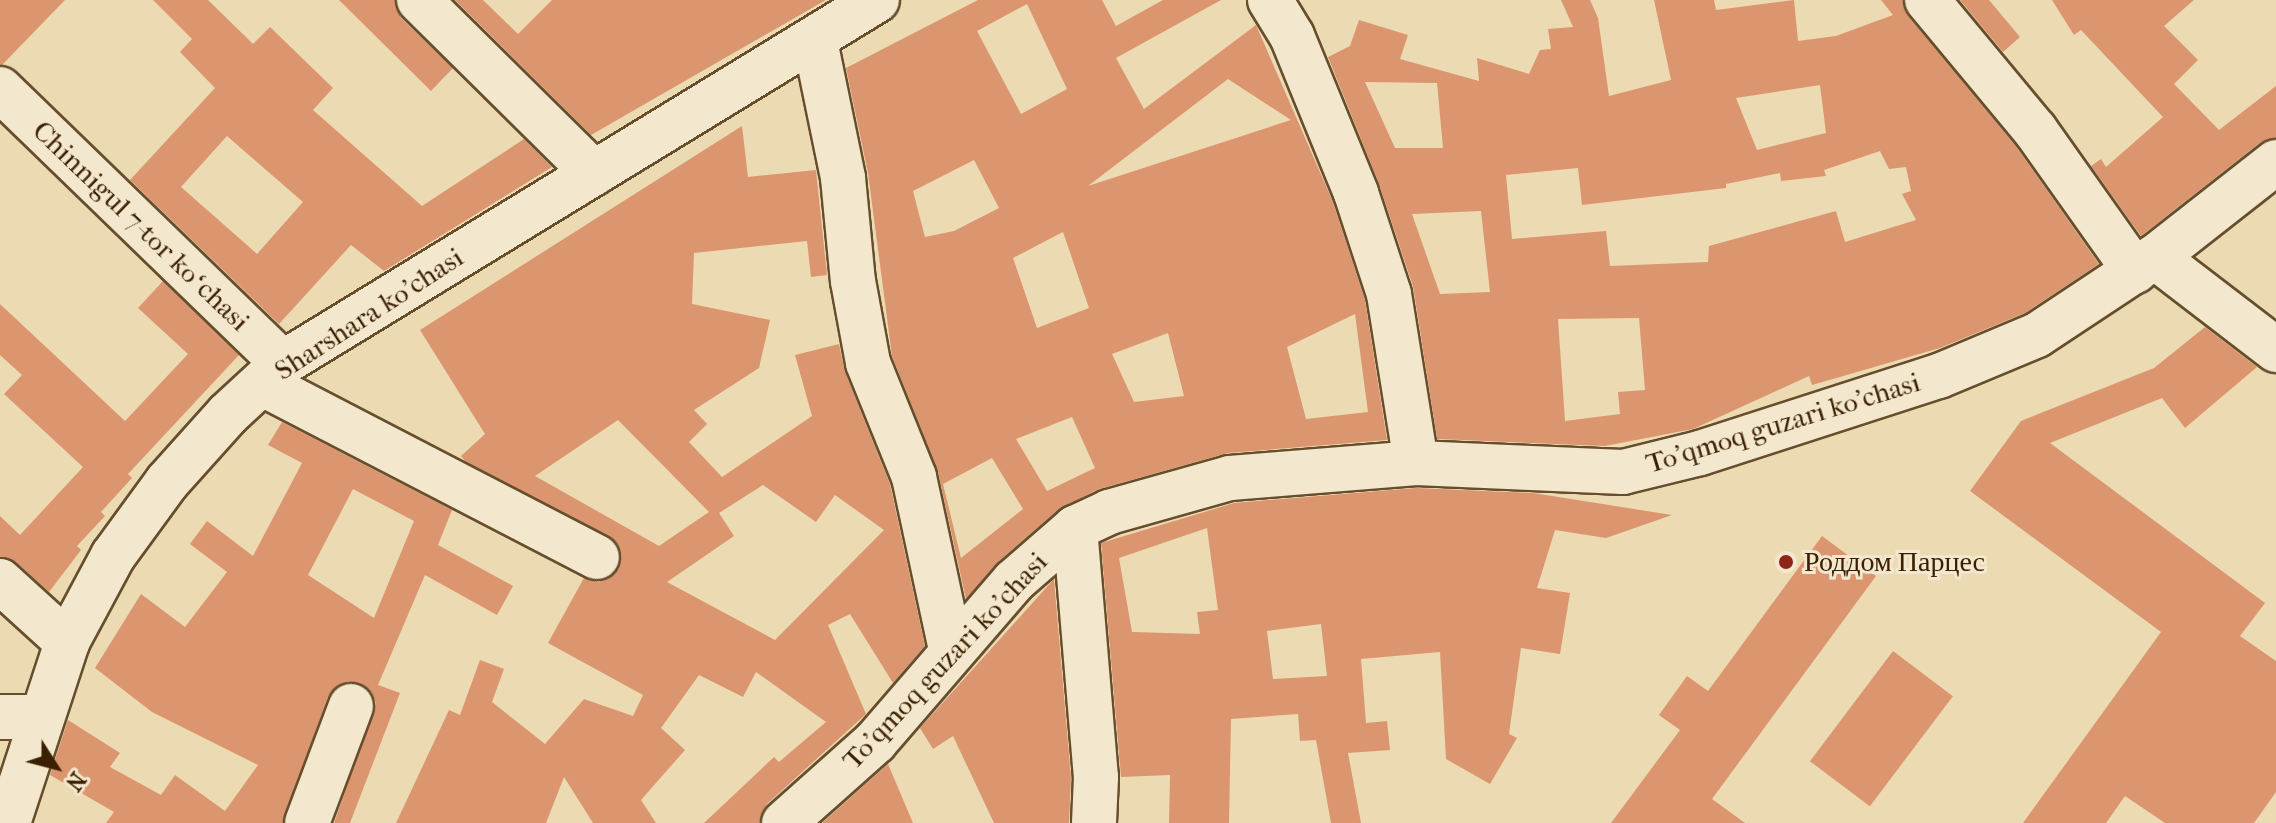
<!DOCTYPE html>
<meta charset="utf-8">
<style>
body{margin:0}
#map{position:relative;width:2276px;height:823px;overflow:hidden;background:#ecdab2;font-family:"IM FELL French Canon",serif}
div>[style]{position:absolute}
[style*='--x']{left:calc(var(--x)*1px);top:calc(var(--y)*1px);width:calc(var(--w)*1px);rotate:calc(var(--a)*1deg)}
.building>*{inset:0;background:#db966f;transform-origin:0 0}
.roads{filter:drop-shadow(2px 0 #664e2d) drop-shadow(-2px 0 #664e2d) drop-shadow(0 2px #664e2d) drop-shadow(0 -2px #664e2d)}
.minor>*{height:44px;margin:-22px;padding:0 22px;transform-origin:22px;border-radius:22px;background:#f3e7cd}
.dots>*{width:22px;height:22px;translate:-50% -50%;box-sizing:border-box;border:4px solid #f3e7cd;border-radius:50%}
span{translate:-50% -50%;white-space:nowrap;text-align:center;line-height:1.15;-webkit-text-stroke:6px #f3e7cd;paint-order:stroke}
.street-label{font-size:28px;color:#3a2001}
.poi-label{font-size:28px;color:#3a2001}
.left{translate:0 -50%;text-align:left}
.north{position:absolute;left:16px;top:727px;width:80px;height:80px;-webkit-text-stroke:6px #f3e7cd;paint-order:stroke;rotate:126deg;font-size:22px;font-weight:700;line-height:32px;text-align:center;color:#3a2001}
.north::after{content:'';display:block;margin:auto;width:28px;height:36px;background:#3a2001;clip-path:polygon(50% 0,100% 100%,50% 72%,0 100%)}
</style>
<div id="map">
<div class="building">
<i style="clip-path:polygon(0 0,65px 0,2px 65px,0 65px)"></i>
<i style="clip-path:polygon(evenodd,153px 0,208px 0,253px 44px,270px 27px,333px 88px,313px 110px,422px 206px,524px 139px,552px 167px,384px 271px,351px 245px,279px 324px,130px 180px,215px 88px,180px 52px,192px 39px,153px 0,227px 136px,303px 202px,257px 254px,181px 187px,227px 136px)"></i>
<i style="clip-path:polygon(339px 0,395px 0,401px 18px,453px 68px,431px 91px)"></i>
<i style="clip-path:polygon(455px 0,483px 0,518px 34px,552px 0,826px 0,591px 135px)"></i>
<i style="clip-path:polygon(evenodd,978px 0,1102px 0,1116px 26px,1163px 0,1221px 0,1116px 58px,1144px 109px,1256px 25px,1333px 202px,1365px 300px,1387px 440px,1228px 453px,1099px 489px,1059px 509px,998px 562px,966px 599px,938px 472px,892px 356px,868px 173px,846px 68px,978px 0,1027px 4px,1067px 89px,1021px 114px,977px 31px,1027px 4px,978px 0,1228px 79px,1291px 120px,1088px 186px,1228px 79px,978px 0,974px 160px,999px 208px,954px 231px,925px 237px,913px 191px,974px 160px,978px 0,1063px 232px,1089px 308px,1037px 328px,1013px 258px,1063px 232px,978px 0,1355px 314px,1368px 412px,1306px 419px,1287px 347px,1355px 314px,978px 0,1168px 333px,1184px 396px,1134px 402px,1112px 354px,1168px 333px,978px 0,1072px 417px,1095px 468px,1047px 491px,1016px 439px,1072px 417px,978px 0,992px 458px,1023px 509px,961px 558px,943px 484px,992px 458px)"></i>
<i style="clip-path:polygon(evenodd,1561px 0,1590px 0,1598px 18px,1609px 96px,1671px 80px,1654px 0,1714px 0,1716px 10px,1794px 0,1798px 41px,1836px 36px,1893px 15px,1881px 0,1903px 0,1908px 16px,2015px 145px,2099px 264px,2025px 313px,1940px 348px,1812px 385px,1809px 376px,1693px 429px,1605px 446px,1437px 439px,1413px 286px,1379px 184px,1328px 57px,1350px 46px,1359px 20px,1408px 35px,1400px 59px,1479px 81px,1477px 58px,1529px 74px,1540px 50px,1551px 49px,1548px 29px,1573px 27px,1561px 0,1365px 82px,1437px 83px,1443px 148px,1395px 148px,1365px 82px,1561px 0,1820px 85px,1826px 133px,1757px 150px,1736px 98px,1820px 85px,1561px 0,1880px 151px,1889px 169px,1906px 167px,1911px 191px,1902px 194px,1916px 220px,1845px 242px,1836px 211px,1709px 246px,1708px 262px,1610px 266px,1606px 231px,1512px 239px,1506px 175px,1578px 168px,1582px 205px,1726px 188px,1726px 184px,1780px 173px,1781px 181px,1826px 176px,1824px 170px,1880px 151px,1561px 0,1481px 211px,1490px 292px,1440px 294px,1412px 214px,1481px 211px,1561px 0,1639px 318px,1645px 390px,1618px 392px,1620px 414px,1565px 421px,1558px 319px,1639px 318px)"></i>
<i style="clip-path:polygon(1960px 0,1989px 0,2020px 37px,2003px 52px)"></i>
<i style="clip-path:polygon(2052px 0,2194px 0,2164px 26px,2198px 60px,2174px 84px,2219px 130px,2276px 86px,2276px 138px,2261px 142px,2141px 236px,2091px 166px,2101px 159px,2106px 167px,2163px 117px,2081px 30px,2074px 35px)"></i>
<i style="clip-path:polygon(evenodd,742px 126px,748px 177px,816px 170px,827px 275px,811px 277px,807px 241px,694px 253px,692px 304px,770px 320px,759px 368px,694px 410px,707px 424px,689px 442px,722px 477px,812px 416px,795px 355px,839px 344px,845px 372px,890px 484px,925px 646px,893px 683px,850px 614px,828px 625px,866px 714px,767px 804px,760px 823px,704px 823px,774px 757px,779px 762px,826px 722px,756px 672px,743px 697px,699px 675px,661px 728px,685px 750px,641px 800px,656px 823px,593px 823px,564px 777px,546px 823px,396px 823px,449px 710px,460px 715px,480px 660px,504px 669px,492px 702px,545px 744px,584px 699px,633px 716px,643px 695px,548px 643px,584px 578px,599px 582px,619px 569px,618px 544px,465px 461px,461px 456px,485px 434px,420px 330px,742px 126px,618px 420px,709px 512px,659px 546px,535px 476px,618px 420px,742px 126px,763px 485px,816px 522px,835px 495px,884px 530px,775px 640px,667px 582px,734px 536px,719px 513px,763px 485px)"></i>
<i style="clip-path:polygon(163px 281px,239px 355px,128px 474px,132px 478px,101px 512px,105px 516px,77px 546px,81px 550px,49px 592px,17px 563px,0 557px,0 516px,20px 535px,83px 467px,4px 394px,22px 375px,0 355px,0 304px,125px 421px,188px 354px,138px 308px)"></i>
<i style="clip-path:polygon(2205px 327px,2257px 367px,2185px 428px,2162px 398px,2050px 443px,2265px 603px,2240px 636px,2276px 661px,2276px 792px,2254px 823px,2165px 823px,2125px 796px,2106px 823px,2023px 823px,2161px 632px,1970px 491px,2021px 421px,2154px 368px)"></i>
<i style="clip-path:polygon(evenodd,282px 422px,452px 510px,438px 545px,513px 586px,497px 615px,425px 575px,378px 685px,400px 693px,350px 823px,334px 823px,376px 703px,370px 690px,348px 681px,328px 697px,283px 823px,106px 823px,114px 812px,50px 775px,68px 720px,120px 753px,110px 767px,161px 795px,175px 775px,225px 811px,258px 765px,152px 712px,95px 668px,141px 594px,185px 627px,227px 572px,190px 544px,207px 521px,253px 556px,302px 463px,268px 445px,282px 422px,353px 489px,414px 521px,374px 618px,308px 575px,353px 489px)"></i>
<i style="clip-path:polygon(evenodd,1416px 488px,1533px 493px,1672px 515px,1606px 538px,1555px 530px,1537px 588px,1570px 593px,1560px 654px,1521px 648px,1509px 734px,1517px 738px,1490px 784px,1446px 759px,1440px 652px,1361px 659px,1366px 723px,1387px 721px,1390px 750px,1348px 753px,1361px 823px,1331px 823px,1316px 740px,1300px 741px,1298px 714px,1231px 719px,1229px 823px,1169px 823px,1170px 775px,1121px 777px,1101px 543px,1234px 503px,1416px 488px,1207px 528px,1218px 610px,1197px 612px,1200px 634px,1132px 632px,1119px 558px,1207px 528px,1416px 488px,1321px 624px,1327px 676px,1273px 679px,1267px 631px,1321px 624px)"></i>
<i style="clip-path:polygon(1822px 536px,1876px 576px,1712px 799px,1745px 823px,1611px 823px,1680px 730px,1659px 715px,1687px 676px,1708px 691px)"></i>
<i style="clip-path:polygon(1054px 579px,1071px 778px,1069px 823px,994px 823px,953px 736px,933px 749px,920px 728px)"></i>
<i style="left:1893px;top:651px;width:75px;height:138px;rotate:37deg"></i>
<i style="clip-path:polygon(888px 764px,913px 823px,822px 823px)"></i>
</div>
<div class="roads">
<div class="minor">
<i style="--x:419;--y:0;--w:246;--a:44.7"></i>
<i style="--x:1270;--y:0;--w:42;--a:58.6"></i>
<i style="--x:1292;--y:36;--w:170;--a:67.8"></i>
<i style="--x:1356;--y:193;--w:106;--a:71.9"></i>
<i style="--x:1389;--y:294;--w:171;--a:80.9"></i>
<i style="--x:1927;--y:0;--w:169;--a:50.3"></i>
<i style="--x:2035;--y:130;--w:173;--a:54.7"></i>
<i style="--x:815;--y:41;--w:140;--a:78.4"></i>
<i style="--x:843;--y:178;--w:103;--a:84.5"></i>
<i style="--x:853;--y:281;--w:83;--a:79.6"></i>
<i style="--x:868;--y:363;--w:123;--a:68"></i>
<i style="--x:914;--y:477;--w:176;--a:77.9"></i>
<i style="--x:0;--y:89;--w:394;--a:44.1"></i>
<i style="--x:2155;--y:257;--w:153;--a:37.5"></i>
<i style="--x:263;--y:384;--w:376;--a:27.4"></i>
<i style="--x:1075;--y:528;--w:250;--a:85.2"></i>
<i style="--x:1096;--y:777;--w:46;--a:92.5"></i>
<i style="--x:0;--y:581;--w:91;--a:42.3"></i>
<i style="--x:0;--y:717;--w:42;--a:0"></i>
<i style="--x:8;--y:823;--w:190;--a:-71.9"></i>
<i style="--x:67;--y:642;--w:98;--a:-61.9"></i>
<i style="--x:113;--y:556;--w:92;--a:-53.9"></i>
<i style="--x:167;--y:482;--w:91;--a:-48.1"></i>
<i style="--x:228;--y:414;--w:75;--a:-42.8"></i>
<i style="--x:283;--y:363;--w:696;--a:-31.43"></i>
<i style="--x:307;--y:823;--w:125;--a:-69.4"></i>
<i style="--x:784;--y:823;--w:122;--a:-41.7"></i>
<i style="--x:875;--y:742;--w:213;--a:-49.2"></i>
<i style="--x:1014;--y:581;--w:81;--a:-41"></i>
<i style="--x:1075;--y:528;--w:38;--a:-25"></i>
<i style="--x:1109;--y:512;--w:126;--a:-15.7"></i>
<i style="--x:1230;--y:478;--w:187;--a:-4.6"></i>
<i style="--x:1416;--y:463;--w:207;--a:2.5"></i>
<i style="--x:1623;--y:472;--w:79;--a:-13.9"></i>
<i style="--x:1700;--y:453;--w:251;--a:-17.9"></i>
<i style="--x:1939;--y:376;--w:106;--a:-22.7"></i>
<i style="--x:2037;--y:335;--w:141;--a:-33.5"></i>
<i style="--x:2155;--y:257;--w:154;--a:-38.1"></i>
</div>
</div>
<div class="dots">
<i style="left:1786px;top:562px;background:#8f2418"></i>
</div>
<div class="street-label">
<span style="left:141px;top:226px;rotate:44deg">Chinnigul 7-tor koʻchasi</span>
<span style="left:369px;top:314px;rotate:-33deg">Sharshara ko'chasi</span>
<span style="left:1783px;top:423px;rotate:-17deg">To'qmoq guzari ko'chasi</span>
<span style="left:945px;top:661px;rotate:-47deg">To'qmoq guzari ko'chasi</span>
</div>
<div class="poi-label">
<span class="left" style="left:1804px;top:562px">Роддом Парцес</span>
</div>
<div class="north">N</div>
</div>
